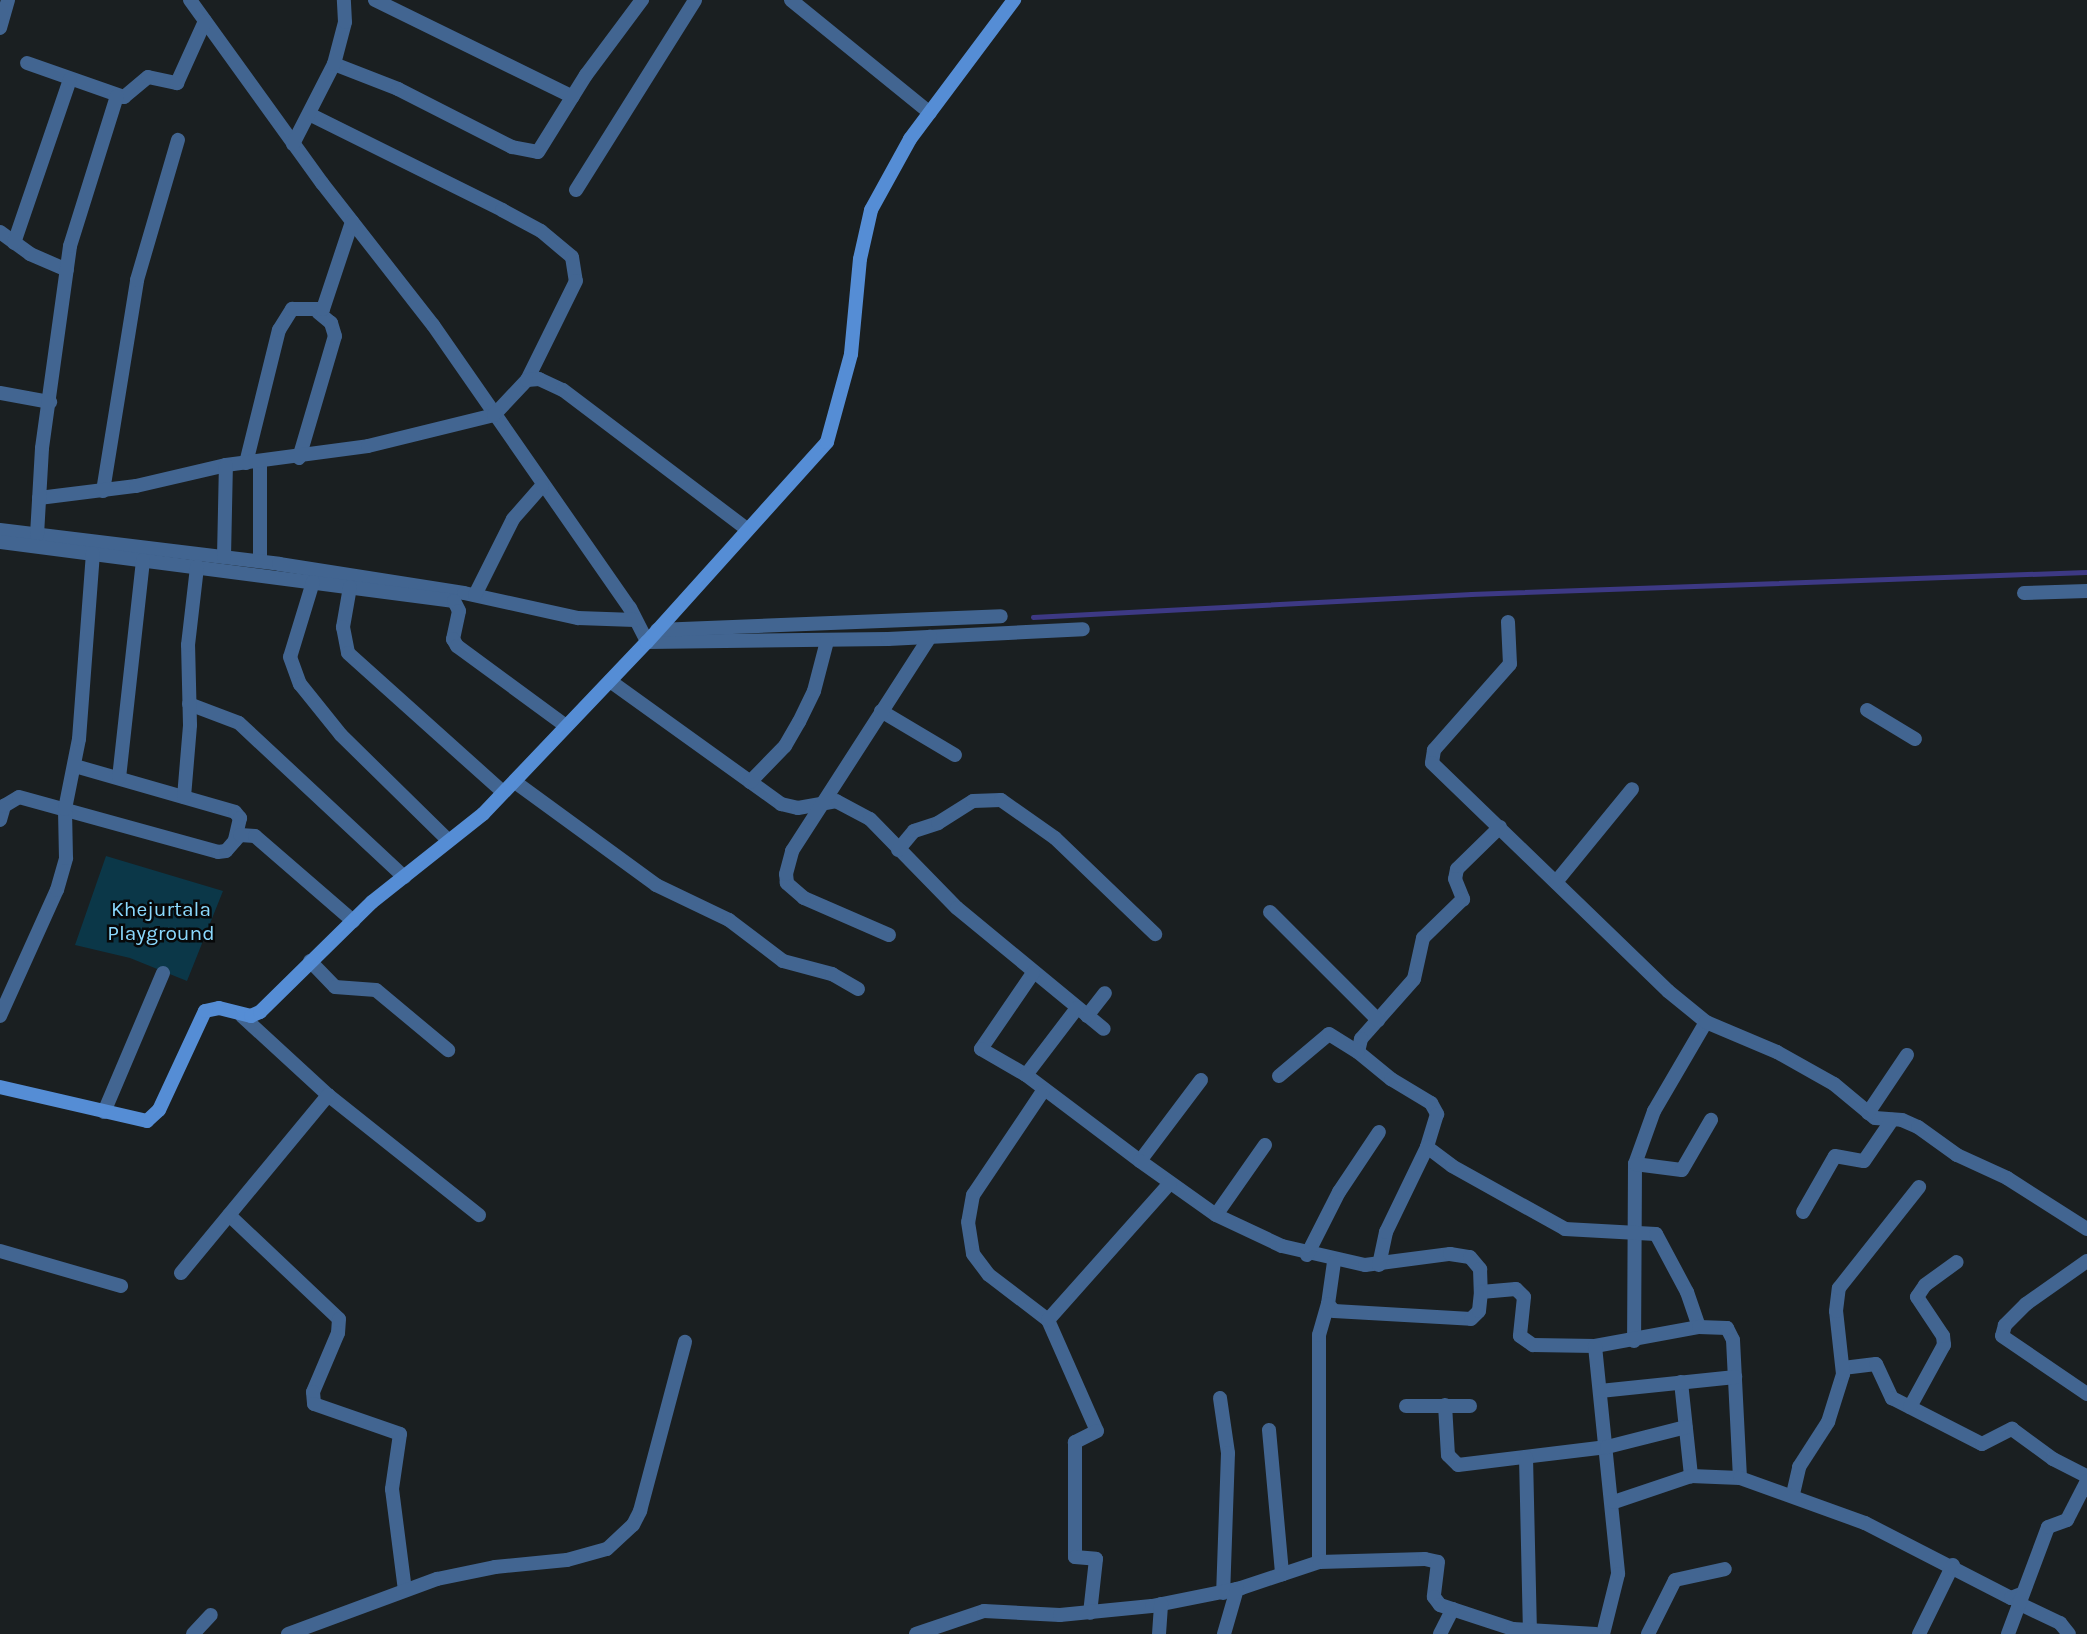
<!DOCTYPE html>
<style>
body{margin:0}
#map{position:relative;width:2087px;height:1634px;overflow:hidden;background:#1a1f21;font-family:Karla,sans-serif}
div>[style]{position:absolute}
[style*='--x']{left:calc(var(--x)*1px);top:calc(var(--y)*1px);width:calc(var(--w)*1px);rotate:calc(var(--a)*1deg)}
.green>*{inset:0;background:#0b3748}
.stream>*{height:4.5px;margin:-2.25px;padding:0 2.25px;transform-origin:2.25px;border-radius:2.25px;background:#3d3984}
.street>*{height:14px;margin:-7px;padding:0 7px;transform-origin:7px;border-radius:7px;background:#426591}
.secondary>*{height:14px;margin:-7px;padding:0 7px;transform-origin:7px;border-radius:7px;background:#558dd5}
span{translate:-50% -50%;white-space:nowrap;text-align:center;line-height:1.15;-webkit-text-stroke:5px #070809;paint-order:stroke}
.park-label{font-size:21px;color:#8bd9fd}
</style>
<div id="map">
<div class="green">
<i style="clip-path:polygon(106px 856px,223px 891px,187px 981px,130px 958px,75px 945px)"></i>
</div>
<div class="stream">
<i style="--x:1033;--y:617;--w:439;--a:-3"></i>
<i style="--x:1471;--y:594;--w:616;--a:-2.05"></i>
</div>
<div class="street">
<i style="--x:190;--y:0;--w:226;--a:54.2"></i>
<i style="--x:322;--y:183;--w:180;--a:52"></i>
<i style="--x:433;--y:325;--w:345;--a:55.2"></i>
<i style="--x:630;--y:608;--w:38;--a:63"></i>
<i style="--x:647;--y:642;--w:241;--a:-0.7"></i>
<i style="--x:888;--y:639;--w:195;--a:-2.9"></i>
<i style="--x:375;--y:0;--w:220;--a:26.1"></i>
<i style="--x:791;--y:0;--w:179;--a:39.1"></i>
<i style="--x:0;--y:28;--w:29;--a:-74"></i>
<i style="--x:27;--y:63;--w:103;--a:19.3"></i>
<i style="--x:124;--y:97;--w:31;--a:-40"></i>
<i style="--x:148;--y:77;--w:30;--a:12"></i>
<i style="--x:177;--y:83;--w:68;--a:-65.7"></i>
<i style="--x:334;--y:64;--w:69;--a:21.3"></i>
<i style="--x:398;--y:89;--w:128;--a:27"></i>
<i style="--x:512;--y:147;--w:26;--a:11"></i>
<i style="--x:538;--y:152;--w:91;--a:-58.1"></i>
<i style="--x:586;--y:75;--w:94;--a:-53.3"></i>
<i style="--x:309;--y:114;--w:216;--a:26.4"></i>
<i style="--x:502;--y:210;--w:44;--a:28.3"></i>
<i style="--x:541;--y:231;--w:40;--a:40"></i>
<i style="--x:572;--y:257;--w:24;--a:81"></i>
<i style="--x:576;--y:281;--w:110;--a:116.3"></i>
<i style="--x:293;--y:144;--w:90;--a:-62.9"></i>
<i style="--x:334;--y:64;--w:43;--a:-75.3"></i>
<i style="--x:345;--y:22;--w:22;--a:-93"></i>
<i style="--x:576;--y:190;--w:224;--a:-57.9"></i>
<i style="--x:0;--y:232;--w:37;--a:36"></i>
<i style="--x:30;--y:254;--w:40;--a:23.4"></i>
<i style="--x:14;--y:243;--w:173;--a:-71.1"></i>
<i style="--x:0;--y:393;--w:51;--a:10.2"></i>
<i style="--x:299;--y:458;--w:127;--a:-73.6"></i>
<i style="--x:335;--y:336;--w:14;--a:-107"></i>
<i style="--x:331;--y:323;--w:17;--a:-140"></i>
<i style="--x:260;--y:462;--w:99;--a:90"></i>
<i style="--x:246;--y:463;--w:137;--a:-76.1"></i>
<i style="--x:279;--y:330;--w:25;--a:-58"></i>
<i style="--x:292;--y:309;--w:31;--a:0"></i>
<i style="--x:323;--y:309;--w:92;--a:-71.6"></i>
<i style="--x:103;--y:491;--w:214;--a:-80.8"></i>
<i style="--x:137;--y:280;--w:146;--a:-73.7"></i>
<i style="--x:39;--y:498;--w:98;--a:-7.1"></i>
<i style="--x:136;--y:486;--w:92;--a:-13.1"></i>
<i style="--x:226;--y:465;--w:143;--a:-7.6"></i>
<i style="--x:368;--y:446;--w:130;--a:-13.8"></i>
<i style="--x:494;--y:415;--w:48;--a:-46.7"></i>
<i style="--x:527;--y:380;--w:12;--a:-5"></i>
<i style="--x:539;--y:379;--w:26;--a:25"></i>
<i style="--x:563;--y:390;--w:231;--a:37.1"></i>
<i style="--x:0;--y:530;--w:281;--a:6.9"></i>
<i style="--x:279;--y:564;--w:187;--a:8.9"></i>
<i style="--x:464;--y:593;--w:117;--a:12.4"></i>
<i style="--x:578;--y:618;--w:57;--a:2"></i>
<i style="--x:37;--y:535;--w:87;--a:-86.7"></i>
<i style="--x:42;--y:448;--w:204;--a:-82.1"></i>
<i style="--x:70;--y:246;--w:157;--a:-72.6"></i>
<i style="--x:0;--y:542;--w:458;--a:7.4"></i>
<i style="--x:454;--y:601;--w:11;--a:63"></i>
<i style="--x:459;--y:611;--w:29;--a:102"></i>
<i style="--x:453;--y:639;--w:8;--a:60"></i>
<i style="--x:457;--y:646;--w:135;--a:36.3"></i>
<i style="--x:224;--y:557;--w:92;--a:-88.8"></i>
<i style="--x:313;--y:582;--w:78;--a:107"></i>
<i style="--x:290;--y:657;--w:29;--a:70"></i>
<i style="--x:300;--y:684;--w:65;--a:51.2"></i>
<i style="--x:341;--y:735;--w:151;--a:44.5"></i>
<i style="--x:350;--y:587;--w:41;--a:99.9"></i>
<i style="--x:343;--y:627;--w:26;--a:79"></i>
<i style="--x:348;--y:653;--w:208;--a:41.9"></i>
<i style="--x:2024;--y:593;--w:63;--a:-1.8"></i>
<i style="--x:475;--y:595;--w:85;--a:-63.4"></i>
<i style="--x:513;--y:519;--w:44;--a:-48.7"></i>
<i style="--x:1508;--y:622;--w:42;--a:87.3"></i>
<i style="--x:1510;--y:664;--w:115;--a:131.5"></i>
<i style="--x:1434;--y:750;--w:13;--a:99"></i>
<i style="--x:1432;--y:763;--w:328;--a:44"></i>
<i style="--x:1668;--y:991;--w:49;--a:39.2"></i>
<i style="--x:1706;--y:1022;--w:103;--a:120.3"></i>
<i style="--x:1654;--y:1111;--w:56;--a:109.7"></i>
<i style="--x:1635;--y:1164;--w:177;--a:90.3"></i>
<i style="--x:657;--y:630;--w:344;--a:-2.3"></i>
<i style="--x:610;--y:681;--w:211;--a:35.7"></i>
<i style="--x:781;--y:804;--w:17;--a:13"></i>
<i style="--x:798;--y:808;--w:39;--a:-10"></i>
<i style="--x:836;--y:801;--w:38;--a:28"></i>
<i style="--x:870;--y:819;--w:124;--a:45.7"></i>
<i style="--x:957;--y:908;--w:190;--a:39.5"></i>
<i style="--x:189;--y:704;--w:53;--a:20.8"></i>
<i style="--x:239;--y:723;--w:226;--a:43"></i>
<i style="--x:1867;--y:710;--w:56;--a:31.1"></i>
<i style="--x:881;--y:711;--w:86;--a:30.7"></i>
<i style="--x:75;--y:766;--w:166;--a:16"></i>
<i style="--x:235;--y:812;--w:8;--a:50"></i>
<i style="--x:240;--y:818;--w:23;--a:103"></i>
<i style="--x:119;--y:778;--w:219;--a:-83.7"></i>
<i style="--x:515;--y:782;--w:175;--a:36.1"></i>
<i style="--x:656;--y:885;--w:81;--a:25.6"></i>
<i style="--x:729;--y:920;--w:68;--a:37.2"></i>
<i style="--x:783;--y:961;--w:51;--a:14.9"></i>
<i style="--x:832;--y:974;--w:30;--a:30"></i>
<i style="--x:750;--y:782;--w:50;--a:-45.8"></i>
<i style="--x:785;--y:746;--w:28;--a:-60"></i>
<i style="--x:799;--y:722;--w:34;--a:-64"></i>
<i style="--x:814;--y:691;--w:52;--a:-75.4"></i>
<i style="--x:184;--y:797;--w:72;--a:-85.2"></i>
<i style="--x:190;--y:725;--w:80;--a:-91.4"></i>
<i style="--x:188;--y:645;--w:79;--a:-83.4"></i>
<i style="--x:0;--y:820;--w:15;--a:-74"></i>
<i style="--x:4;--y:806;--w:17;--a:-31"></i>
<i style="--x:19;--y:797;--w:206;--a:15.4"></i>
<i style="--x:218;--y:852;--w:8;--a:-7"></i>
<i style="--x:226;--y:851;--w:21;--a:-49"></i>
<i style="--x:240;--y:835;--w:15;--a:4"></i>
<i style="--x:255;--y:836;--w:130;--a:40.9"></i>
<i style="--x:1500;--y:827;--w:60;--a:135.7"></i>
<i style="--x:1457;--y:869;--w:10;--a:101"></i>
<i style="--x:1455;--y:879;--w:22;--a:68"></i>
<i style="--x:1463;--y:899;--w:56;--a:135.7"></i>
<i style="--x:1423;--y:938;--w:42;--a:102.4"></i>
<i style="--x:1414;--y:979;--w:80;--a:131.5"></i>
<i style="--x:1361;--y:1039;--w:13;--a:103"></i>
<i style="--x:1358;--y:1052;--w:43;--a:39.3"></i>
<i style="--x:1391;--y:1079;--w:47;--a:31"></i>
<i style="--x:1431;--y:1103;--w:13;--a:61"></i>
<i style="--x:1437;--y:1114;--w:34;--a:107"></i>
<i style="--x:1427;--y:1147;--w:31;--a:37"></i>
<i style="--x:1452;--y:1166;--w:129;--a:29.1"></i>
<i style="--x:1565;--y:1229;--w:91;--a:3.1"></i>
<i style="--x:1656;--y:1234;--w:66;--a:61.9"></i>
<i style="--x:1687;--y:1292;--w:37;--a:71"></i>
<i style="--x:898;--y:850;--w:25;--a:-50"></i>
<i style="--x:914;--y:831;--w:25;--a:-18"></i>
<i style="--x:938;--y:823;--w:41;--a:-32.2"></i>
<i style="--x:973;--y:801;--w:28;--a:-2"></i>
<i style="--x:1001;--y:800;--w:66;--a:35.1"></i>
<i style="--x:1055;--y:838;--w:139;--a:43.8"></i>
<i style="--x:1556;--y:882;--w:120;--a:-50.7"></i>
<i style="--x:1270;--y:912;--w:153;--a:45"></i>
<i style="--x:889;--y:935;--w:93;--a:-156.5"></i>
<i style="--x:804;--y:898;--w:23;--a:-139"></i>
<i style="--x:787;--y:883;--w:9;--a:-96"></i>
<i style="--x:786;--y:874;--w:24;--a:-75"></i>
<i style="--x:792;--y:851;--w:255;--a:-57.2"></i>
<i style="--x:310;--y:961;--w:36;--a:46"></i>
<i style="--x:335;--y:987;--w:41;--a:4.2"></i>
<i style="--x:376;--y:990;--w:94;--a:39.8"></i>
<i style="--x:1033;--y:973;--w:92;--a:124.4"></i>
<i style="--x:981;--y:1049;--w:52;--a:30"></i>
<i style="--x:1026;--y:1075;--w:143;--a:37"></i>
<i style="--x:0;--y:1016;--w:138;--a:-65.7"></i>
<i style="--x:57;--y:890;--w:33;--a:-74"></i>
<i style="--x:66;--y:858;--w:49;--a:-91.2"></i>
<i style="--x:65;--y:809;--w:71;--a:-78.7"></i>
<i style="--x:79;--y:739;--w:186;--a:-85.7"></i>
<i style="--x:242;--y:1016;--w:117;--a:42.6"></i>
<i style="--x:328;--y:1095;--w:193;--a:38.5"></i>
<i style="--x:1087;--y:1016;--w:29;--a:-52"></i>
<i style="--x:1706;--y:1022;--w:77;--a:22.9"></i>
<i style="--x:1777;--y:1052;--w:65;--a:29.3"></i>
<i style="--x:1834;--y:1084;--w:53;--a:39.7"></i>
<i style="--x:1875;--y:1118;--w:27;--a:4"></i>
<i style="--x:1902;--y:1120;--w:17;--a:24"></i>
<i style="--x:1918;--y:1127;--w:48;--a:35.7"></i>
<i style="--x:1957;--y:1155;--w:55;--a:24.7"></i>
<i style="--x:2007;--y:1178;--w:95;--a:32.5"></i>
<i style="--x:1026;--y:1075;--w:84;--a:-52.7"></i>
<i style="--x:1279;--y:1076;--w:65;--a:-40"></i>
<i style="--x:1329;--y:1034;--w:34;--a:32"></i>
<i style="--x:1201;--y:1080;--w:101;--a:127"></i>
<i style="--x:1140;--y:1161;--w:93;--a:35.4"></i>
<i style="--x:1043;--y:1091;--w:125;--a:123.9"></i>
<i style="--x:973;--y:1195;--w:27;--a:100"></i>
<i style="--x:968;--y:1222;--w:32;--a:81"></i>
<i style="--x:973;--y:1254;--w:26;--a:53"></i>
<i style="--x:989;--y:1275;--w:74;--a:37.3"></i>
<i style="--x:1048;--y:1320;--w:121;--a:66.2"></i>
<i style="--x:1097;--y:1431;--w:25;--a:153"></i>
<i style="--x:1075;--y:1442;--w:115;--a:90"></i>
<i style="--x:1075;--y:1557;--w:21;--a:5"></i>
<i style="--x:1096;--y:1559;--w:54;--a:96.3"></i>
<i style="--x:104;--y:1112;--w:151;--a:-67"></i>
<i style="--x:1868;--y:1113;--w:70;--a:-56.1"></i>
<i style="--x:1265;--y:1145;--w:85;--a:125"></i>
<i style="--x:1216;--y:1215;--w:73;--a:25.2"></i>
<i style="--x:1282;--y:1246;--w:85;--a:12.9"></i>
<i style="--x:1365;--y:1265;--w:86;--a:-7.4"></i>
<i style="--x:1450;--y:1254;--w:20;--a:9"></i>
<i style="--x:1470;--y:1257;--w:16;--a:50"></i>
<i style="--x:1480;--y:1269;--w:23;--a:88"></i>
<i style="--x:1481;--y:1292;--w:35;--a:-5"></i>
<i style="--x:1516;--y:1289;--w:11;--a:45"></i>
<i style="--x:1524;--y:1297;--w:39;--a:96"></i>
<i style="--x:1520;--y:1336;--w:16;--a:35"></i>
<i style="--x:1533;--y:1345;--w:62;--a:0.9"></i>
<i style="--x:1595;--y:1346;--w:106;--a:-10.4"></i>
<i style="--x:1699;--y:1327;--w:28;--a:2"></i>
<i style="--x:1727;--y:1328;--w:13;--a:63"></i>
<i style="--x:1733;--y:1340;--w:138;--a:87.1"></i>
<i style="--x:1635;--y:1164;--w:47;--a:7.3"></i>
<i style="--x:1682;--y:1170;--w:58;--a:-59.9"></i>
<i style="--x:1803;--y:1212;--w:64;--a:-60.3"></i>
<i style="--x:1835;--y:1156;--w:29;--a:10"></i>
<i style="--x:1864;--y:1161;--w:50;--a:-55.7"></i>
<i style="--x:229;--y:1215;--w:151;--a:43.4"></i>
<i style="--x:339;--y:1319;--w:14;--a:94"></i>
<i style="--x:338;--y:1333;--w:64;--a:113"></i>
<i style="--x:313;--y:1392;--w:12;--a:85"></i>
<i style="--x:314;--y:1404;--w:91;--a:19.2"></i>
<i style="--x:400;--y:1434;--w:56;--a:98.3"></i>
<i style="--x:392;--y:1489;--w:102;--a:82.7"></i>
<i style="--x:0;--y:1251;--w:126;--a:16.1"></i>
<i style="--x:1307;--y:1255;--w:71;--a:-63.1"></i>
<i style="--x:1339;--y:1192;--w:72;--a:-56.3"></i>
<i style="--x:2087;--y:1261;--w:75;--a:144.8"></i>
<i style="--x:2026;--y:1304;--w:30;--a:135"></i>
<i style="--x:2005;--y:1325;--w:11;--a:105"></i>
<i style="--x:2002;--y:1336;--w:103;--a:34.3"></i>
<i style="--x:1334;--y:1262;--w:42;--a:98.1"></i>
<i style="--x:1328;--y:1304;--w:9;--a:49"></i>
<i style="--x:1334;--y:1311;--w:137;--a:3.3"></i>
<i style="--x:1471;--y:1319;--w:11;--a:-45"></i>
<i style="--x:1479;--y:1311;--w:19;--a:-84"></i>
<i style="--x:1379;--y:1265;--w:34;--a:-78"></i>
<i style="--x:1386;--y:1232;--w:94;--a:-64.2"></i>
<i style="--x:181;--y:1273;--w:231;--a:-50.4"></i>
<i style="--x:1048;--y:1320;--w:183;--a:-48.3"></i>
<i style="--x:1595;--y:1346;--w:229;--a:84.2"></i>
<i style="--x:1618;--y:1574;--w:62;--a:104"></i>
<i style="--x:1843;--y:1368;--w:33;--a:-7"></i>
<i style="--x:1876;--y:1364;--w:38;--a:65"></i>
<i style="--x:1892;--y:1398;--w:101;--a:27.1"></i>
<i style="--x:1982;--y:1444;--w:34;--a:-27"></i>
<i style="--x:2012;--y:1429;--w:51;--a:36.2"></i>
<i style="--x:2053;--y:1459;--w:38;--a:27"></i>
<i style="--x:1681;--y:1382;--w:95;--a:83.9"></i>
<i style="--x:1600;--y:1391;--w:136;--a:-5.9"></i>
<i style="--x:1220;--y:1398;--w:56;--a:81.7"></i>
<i style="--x:1228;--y:1453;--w:140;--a:92"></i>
<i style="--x:1445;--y:1405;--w:50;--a:86.6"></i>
<i style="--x:1448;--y:1455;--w:14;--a:45"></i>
<i style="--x:1458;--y:1465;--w:150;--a:-6.9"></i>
<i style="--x:1607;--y:1447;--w:81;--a:-14.2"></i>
<i style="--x:1406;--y:1406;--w:64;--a:0"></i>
<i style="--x:1910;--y:1407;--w:71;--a:-61.3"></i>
<i style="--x:1944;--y:1345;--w:9;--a:-96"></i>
<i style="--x:1943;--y:1336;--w:47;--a:-123.7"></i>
<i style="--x:1917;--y:1297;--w:14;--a:-56"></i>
<i style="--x:1925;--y:1285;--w:39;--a:-36"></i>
<i style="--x:1269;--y:1430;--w:145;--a:84.8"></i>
<i style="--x:1526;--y:1457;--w:174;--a:88.7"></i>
<i style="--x:1793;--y:1494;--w:28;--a:-77"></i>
<i style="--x:1799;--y:1467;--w:54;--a:-57.2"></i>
<i style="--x:1828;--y:1422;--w:50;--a:-72.6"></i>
<i style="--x:1843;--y:1374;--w:63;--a:-96.3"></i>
<i style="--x:1836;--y:1311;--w:23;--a:-83"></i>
<i style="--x:1839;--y:1288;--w:129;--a:-51.6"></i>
<i style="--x:1614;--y:1502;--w:81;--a:-18.7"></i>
<i style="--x:1691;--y:1476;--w:49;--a:2.3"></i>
<i style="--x:1740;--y:1478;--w:133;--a:19.8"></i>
<i style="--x:1865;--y:1523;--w:164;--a:27.2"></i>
<i style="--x:2011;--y:1598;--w:11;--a:-22"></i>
<i style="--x:1319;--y:1562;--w:227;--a:-90"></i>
<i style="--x:1319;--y:1335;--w:32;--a:-74"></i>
<i style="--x:2018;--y:1603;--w:47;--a:25.5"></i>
<i style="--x:2060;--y:1623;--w:14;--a:51"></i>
<i style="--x:193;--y:1634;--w:26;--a:-47"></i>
<i style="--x:288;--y:1634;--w:159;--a:-20.3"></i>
<i style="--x:437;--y:1579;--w:59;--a:-11.7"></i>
<i style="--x:495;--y:1567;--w:72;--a:-5.6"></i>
<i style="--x:567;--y:1560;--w:41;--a:-15.4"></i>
<i style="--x:607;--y:1549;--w:35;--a:-43"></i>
<i style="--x:633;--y:1525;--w:16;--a:-63"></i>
<i style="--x:640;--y:1511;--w:175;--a:-75.1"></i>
<i style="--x:916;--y:1634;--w:72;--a:-18.7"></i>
<i style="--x:984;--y:1611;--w:76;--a:3"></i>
<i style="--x:1060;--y:1615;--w:92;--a:-5.6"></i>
<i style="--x:1152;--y:1606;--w:91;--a:-11.4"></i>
<i style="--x:1241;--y:1588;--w:82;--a:-18.4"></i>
<i style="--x:1319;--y:1562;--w:106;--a:-1.6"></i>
<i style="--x:1425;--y:1559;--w:13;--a:13"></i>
<i style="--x:1438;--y:1562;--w:35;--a:97"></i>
<i style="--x:1434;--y:1597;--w:10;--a:53"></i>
<i style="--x:1440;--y:1605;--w:77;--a:18.2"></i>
<i style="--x:1513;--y:1629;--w:83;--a:3.4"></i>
<i style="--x:1159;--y:1634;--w:30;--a:-86"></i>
<i style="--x:1224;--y:1634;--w:47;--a:-73.9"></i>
<i style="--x:1440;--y:1634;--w:28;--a:-63"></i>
<i style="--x:1648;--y:1634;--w:60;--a:-63.4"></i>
<i style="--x:1675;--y:1580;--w:51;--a:-12.4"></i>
<i style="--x:1919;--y:1634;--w:77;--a:-63.8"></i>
<i style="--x:2008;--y:1634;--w:114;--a:-69.5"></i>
<i style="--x:2048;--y:1527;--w:20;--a:-20"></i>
<i style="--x:2067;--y:1520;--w:44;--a:-62.9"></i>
</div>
<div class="secondary">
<i style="--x:0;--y:1087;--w:151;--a:13"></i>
<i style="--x:147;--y:1121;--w:16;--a:-43"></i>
<i style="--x:159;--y:1110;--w:109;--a:-65.1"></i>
<i style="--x:205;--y:1011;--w:14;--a:-12"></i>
<i style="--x:219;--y:1008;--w:33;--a:14"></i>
<i style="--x:251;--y:1016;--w:10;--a:-24"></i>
<i style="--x:260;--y:1012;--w:157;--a:-44.5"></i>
<i style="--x:372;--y:902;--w:142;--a:-38.4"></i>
<i style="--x:483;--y:814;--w:238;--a:-46.4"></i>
<i style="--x:647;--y:642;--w:269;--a:-48"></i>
<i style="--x:827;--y:442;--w:91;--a:-74.7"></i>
<i style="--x:851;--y:354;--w:95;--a:-84.6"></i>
<i style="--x:860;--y:259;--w:50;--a:-77.3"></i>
<i style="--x:871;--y:210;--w:81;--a:-61.2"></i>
<i style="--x:910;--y:139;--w:174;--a:-53.2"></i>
</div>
<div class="park-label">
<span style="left:161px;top:921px">Khejurtala<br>Playground</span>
</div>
</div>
